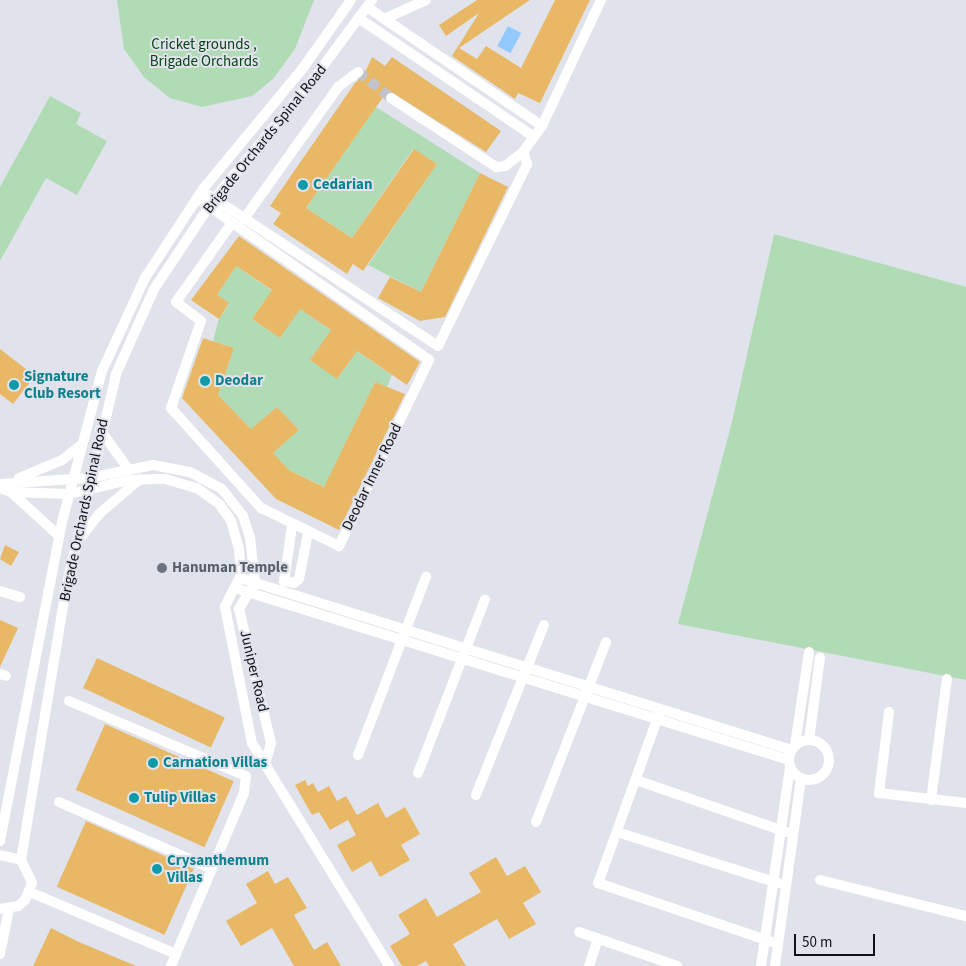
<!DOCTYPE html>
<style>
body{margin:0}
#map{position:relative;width:966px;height:966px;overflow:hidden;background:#e0e3eb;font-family:"Source Sans 3",sans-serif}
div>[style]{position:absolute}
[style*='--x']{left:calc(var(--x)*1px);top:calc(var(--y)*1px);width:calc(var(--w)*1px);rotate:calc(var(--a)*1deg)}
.green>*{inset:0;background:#b0dbb4}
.water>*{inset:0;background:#93cafd;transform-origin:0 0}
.building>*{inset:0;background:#e9b866;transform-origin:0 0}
.minor-tunnel>*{height:10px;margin-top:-5px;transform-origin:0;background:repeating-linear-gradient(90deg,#c1c4cb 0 10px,transparent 0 15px)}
.minor>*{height:10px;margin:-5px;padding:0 5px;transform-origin:5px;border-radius:5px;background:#fff}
.minor>.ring{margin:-5px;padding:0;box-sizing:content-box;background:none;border:10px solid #fff;border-radius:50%}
.dots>*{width:14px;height:14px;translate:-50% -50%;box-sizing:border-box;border:2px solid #e0e3eb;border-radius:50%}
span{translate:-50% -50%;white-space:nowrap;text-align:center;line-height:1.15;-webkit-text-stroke:4px #e0e3eb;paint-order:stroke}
.park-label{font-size:15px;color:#0c4119}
.street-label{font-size:15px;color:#101114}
.culture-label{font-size:15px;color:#0d838f;font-weight:700}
.left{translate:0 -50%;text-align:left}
.worship-label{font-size:15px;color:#5b616d;font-weight:700}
.scale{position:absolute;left:794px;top:934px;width:81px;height:22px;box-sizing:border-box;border:2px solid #101114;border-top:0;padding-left:6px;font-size:15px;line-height:18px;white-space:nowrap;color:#101114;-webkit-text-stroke:4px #e0e3eb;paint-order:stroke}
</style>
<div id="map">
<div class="green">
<i style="clip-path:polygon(117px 0,314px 0,295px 49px,273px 79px,252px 96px,202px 107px,170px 98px,144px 77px,124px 49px)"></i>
<i style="clip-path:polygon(50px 96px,81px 113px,76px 124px,107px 141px,77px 195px,46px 178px,0 261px,0 187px)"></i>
<i style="clip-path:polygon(376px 107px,480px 173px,421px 292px,368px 265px,437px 164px,413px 149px,352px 238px,306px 208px)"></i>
<i style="clip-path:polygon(774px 234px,966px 287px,966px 680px,678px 624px,732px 422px)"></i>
<i style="clip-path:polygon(236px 266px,284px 299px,276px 310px,264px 302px,252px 319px,280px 338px,296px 306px,338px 335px,323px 342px,310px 360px,338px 378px,350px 361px,346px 344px,392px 375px,387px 387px,375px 382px,330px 475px,335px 492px,289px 470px,273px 453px,299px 430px,277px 407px,261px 421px,268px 429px,260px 438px,218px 395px,234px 348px,213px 341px,219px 319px,229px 304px,217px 295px)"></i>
</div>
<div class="water">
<i style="left:508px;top:26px;width:15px;height:23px;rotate:28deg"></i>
</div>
<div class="building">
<i style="clip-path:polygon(477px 0,530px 0,459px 48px,477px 59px,486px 46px,521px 68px,555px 0,590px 0,540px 103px,518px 93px,515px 99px,452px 56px,479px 13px,446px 36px,439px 25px)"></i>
<i style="clip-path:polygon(372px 57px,385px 66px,392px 57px,501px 131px,486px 152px,388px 90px,306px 208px,352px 238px,414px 149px,437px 164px,363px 271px,353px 264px,347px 274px,273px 224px,281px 213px,270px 206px,355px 83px,364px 75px)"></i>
<i style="clip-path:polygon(480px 173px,508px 187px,445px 317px,420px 321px,378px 298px,390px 277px,421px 292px)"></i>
<i style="clip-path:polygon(239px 236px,420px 362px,407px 385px,357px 351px,337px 379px,310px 360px,331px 330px,300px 309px,280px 338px,252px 319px,272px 290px,236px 266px,217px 295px,229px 303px,219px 319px,191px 300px)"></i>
<i style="clip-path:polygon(203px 338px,234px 348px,218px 395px,251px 429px,277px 407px,299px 430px,273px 453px,289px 470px,324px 487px,375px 382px,405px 394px,339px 530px,276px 499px,182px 398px)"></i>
<i style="clip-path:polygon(0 349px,35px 376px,13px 404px,0 394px)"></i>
<i style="clip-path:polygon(5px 545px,19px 552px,11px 566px,0 559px)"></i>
<i style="clip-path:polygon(0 620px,18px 628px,0 667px)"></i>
<i style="left:97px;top:658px;width:141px;height:33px;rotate:25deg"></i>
<i style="left:105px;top:724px;width:141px;height:72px;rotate:24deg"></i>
<i style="clip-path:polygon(305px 780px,308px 786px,313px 783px,318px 792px,329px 786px,337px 801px,346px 796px,357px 815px,378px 803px,386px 818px,405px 807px,420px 834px,401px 845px,410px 860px,380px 877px,371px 861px,352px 872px,337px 845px,356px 835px,348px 820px,330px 830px,319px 812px,312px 815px,295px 785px)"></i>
<i style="left:86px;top:821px;width:118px;height:72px;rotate:24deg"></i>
<i style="clip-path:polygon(496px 857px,507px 876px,525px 866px,541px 892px,523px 903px,536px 924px,509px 939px,497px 919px,453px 944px,466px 966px,429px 966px,426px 961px,417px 966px,402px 966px,390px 946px,410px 934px,398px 915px,426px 898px,437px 917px,481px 892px,469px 873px)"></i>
<i style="clip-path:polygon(268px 871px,275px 884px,288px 877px,307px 908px,294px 915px,314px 950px,327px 942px,341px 966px,294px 966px,272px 928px,241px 946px,226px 921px,257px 903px,246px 884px)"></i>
<i style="clip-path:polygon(51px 928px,79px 942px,136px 966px,33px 966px)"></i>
</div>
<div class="minor-tunnel">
<i style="--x:358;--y:72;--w:42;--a:38.2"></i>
</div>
<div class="minor">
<i style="--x:367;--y:7;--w:212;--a:34.2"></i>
<i style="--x:360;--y:19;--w:210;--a:34.1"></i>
<i style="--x:384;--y:19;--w:46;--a:-24.3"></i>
<i style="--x:391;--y:98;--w:126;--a:33.3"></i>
<i style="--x:496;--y:167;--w:9;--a:-6"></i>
<i style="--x:505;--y:166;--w:23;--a:-38"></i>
<i style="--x:209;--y:195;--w:274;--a:33.4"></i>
<i style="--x:438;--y:346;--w:203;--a:-63.9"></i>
<i style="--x:527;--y:164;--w:13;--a:-108"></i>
<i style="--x:523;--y:152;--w:32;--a:-54"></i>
<i style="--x:542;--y:126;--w:139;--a:-64.9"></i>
<i style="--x:197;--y:198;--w:283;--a:34.9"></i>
<i style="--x:429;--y:360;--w:207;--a:115.8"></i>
<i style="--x:339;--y:546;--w:87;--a:-154"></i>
<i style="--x:261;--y:508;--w:135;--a:-132"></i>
<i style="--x:171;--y:408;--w:92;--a:-71"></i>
<i style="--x:201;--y:321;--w:31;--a:-143"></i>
<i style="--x:176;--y:302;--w:97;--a:-54.7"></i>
<i style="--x:244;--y:219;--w:163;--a:-54.5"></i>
<i style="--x:339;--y:86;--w:24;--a:-36"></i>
<i style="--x:100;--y:430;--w:46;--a:53.9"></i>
<i style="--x:19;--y:478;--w:47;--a:-22.7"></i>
<i style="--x:62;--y:460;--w:23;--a:-38"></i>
<i style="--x:0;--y:484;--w:89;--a:-3.9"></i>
<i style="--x:89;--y:478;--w:65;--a:-11.5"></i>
<i style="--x:153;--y:465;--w:38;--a:11"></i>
<i style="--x:190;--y:472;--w:36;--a:28"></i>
<i style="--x:222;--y:489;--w:34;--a:52"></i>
<i style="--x:243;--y:516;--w:22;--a:72"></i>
<i style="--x:250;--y:537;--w:46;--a:83.8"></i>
<i style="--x:255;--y:583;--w:31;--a:122"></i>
<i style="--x:239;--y:609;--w:138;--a:76.6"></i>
<i style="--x:271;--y:743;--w:19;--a:106"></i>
<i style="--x:0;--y:488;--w:12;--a:20"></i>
<i style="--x:11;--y:492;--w:58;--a:2"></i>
<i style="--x:69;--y:494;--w:62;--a:-13.1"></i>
<i style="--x:129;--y:480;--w:36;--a:-2"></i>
<i style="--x:165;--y:479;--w:33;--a:16"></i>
<i style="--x:197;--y:488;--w:29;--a:36"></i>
<i style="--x:220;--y:505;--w:19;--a:55"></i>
<i style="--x:231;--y:521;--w:29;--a:74"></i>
<i style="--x:239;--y:549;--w:26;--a:86"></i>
<i style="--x:241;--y:575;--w:36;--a:117"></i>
<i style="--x:225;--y:607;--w:139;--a:78.8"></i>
<i style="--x:252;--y:743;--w:262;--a:58.4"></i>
<i style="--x:11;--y:492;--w:65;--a:42.5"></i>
<i style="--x:292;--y:526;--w:56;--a:98.3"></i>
<i style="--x:284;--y:581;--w:10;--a:11"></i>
<i style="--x:294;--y:583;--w:6;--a:-39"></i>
<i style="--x:299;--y:579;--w:47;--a:-78.9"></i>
<i style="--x:78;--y:541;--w:34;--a:-52"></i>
<i style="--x:99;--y:514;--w:54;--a:-40.5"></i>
<i style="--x:240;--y:578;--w:578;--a:17.31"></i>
<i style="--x:235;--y:588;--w:580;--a:17.25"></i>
<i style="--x:0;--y:591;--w:21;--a:17"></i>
<i style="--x:0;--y:674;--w:6;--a:18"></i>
<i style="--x:69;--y:701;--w:192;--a:23"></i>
<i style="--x:246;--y:776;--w:17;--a:97"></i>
<i style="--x:244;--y:793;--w:188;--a:112.9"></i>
<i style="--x:889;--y:712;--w:82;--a:97"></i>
<i style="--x:879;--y:793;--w:88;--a:6.6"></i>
<i style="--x:659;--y:714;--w:180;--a:109.8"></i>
<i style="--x:598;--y:883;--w:190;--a:18.7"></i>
<i style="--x:809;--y:740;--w:83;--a:-82.4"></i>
<i class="ring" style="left:789px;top:740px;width:30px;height:30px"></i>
<i style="--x:795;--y:745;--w:94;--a:-81.4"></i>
<i style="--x:358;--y:755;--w:191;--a:-69.1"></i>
<i style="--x:418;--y:773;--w:186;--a:-68.9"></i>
<i style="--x:636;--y:780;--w:159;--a:19.1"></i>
<i style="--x:476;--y:795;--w:183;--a:-68.2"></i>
<i style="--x:931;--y:800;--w:122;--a:-82.5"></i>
<i style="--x:59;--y:802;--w:167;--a:23.6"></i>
<i style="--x:536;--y:822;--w:193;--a:-68.7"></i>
<i style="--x:617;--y:832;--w:169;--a:17.6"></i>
<i style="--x:0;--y:841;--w:325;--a:-79"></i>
<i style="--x:62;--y:522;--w:156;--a:-75.2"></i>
<i style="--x:102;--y:371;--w:102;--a:-65.2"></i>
<i style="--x:145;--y:278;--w:106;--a:-56.9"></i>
<i style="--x:203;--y:189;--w:157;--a:-50.4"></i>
<i style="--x:303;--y:68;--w:83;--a:-54.8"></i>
<i style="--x:0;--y:855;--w:22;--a:13"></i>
<i style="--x:21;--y:860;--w:25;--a:64"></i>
<i style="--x:32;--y:883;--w:18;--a:112"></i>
<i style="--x:25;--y:900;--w:9;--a:139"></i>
<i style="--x:18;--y:906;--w:18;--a:171"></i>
<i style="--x:21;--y:860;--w:276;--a:-80.6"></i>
<i style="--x:66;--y:588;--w:220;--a:-76.8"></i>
<i style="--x:116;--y:374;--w:93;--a:-65.9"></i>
<i style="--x:154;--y:289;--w:108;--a:-56.3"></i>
<i style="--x:214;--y:199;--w:148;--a:-50.2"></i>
<i style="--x:309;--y:85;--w:106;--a:-53.5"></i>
<i style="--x:820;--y:880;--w:150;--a:13.9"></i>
<i style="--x:30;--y:892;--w:159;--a:23"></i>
<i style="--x:579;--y:932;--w:104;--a:19.1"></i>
<i style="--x:0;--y:954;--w:46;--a:-78.7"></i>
<i style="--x:589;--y:966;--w:28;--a:-72"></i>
<i style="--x:761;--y:966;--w:202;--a:-81.7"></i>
<i style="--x:775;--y:966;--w:190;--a:-82.1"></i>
</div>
<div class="dots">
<i style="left:303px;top:185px;background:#0f9aa8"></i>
<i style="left:205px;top:381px;background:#0f9aa8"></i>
<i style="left:14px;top:385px;background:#0f9aa8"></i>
<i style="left:162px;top:568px;background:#6b7280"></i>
<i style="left:153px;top:763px;background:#0f9aa8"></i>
<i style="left:134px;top:798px;background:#0f9aa8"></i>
<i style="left:157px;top:869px;background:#0f9aa8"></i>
</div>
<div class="park-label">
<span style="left:204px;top:53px">Cricket grounds ,<br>Brigade Orchards</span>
</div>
<div class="street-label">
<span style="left:265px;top:139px;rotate:-51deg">Brigade Orchards Spinal Road</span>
<span style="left:372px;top:477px;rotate:-64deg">Deodar Inner Road</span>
<span style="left:84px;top:510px;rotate:-78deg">Brigade Orchards Spinal Road</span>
<span style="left:254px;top:671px;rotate:77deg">Juniper Road</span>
</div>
<div class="culture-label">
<span class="left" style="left:313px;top:185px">Cedarian</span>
<span class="left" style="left:24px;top:385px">Signature<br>Club Resort</span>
<span class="left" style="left:215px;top:381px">Deodar</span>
<span class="left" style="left:163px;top:763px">Carnation Villas</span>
<span class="left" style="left:144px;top:798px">Tulip Villas</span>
<span class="left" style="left:167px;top:869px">Crysanthemum<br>Villas</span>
</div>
<div class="worship-label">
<span class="left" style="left:172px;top:568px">Hanuman Temple</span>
</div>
<div class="scale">50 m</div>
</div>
